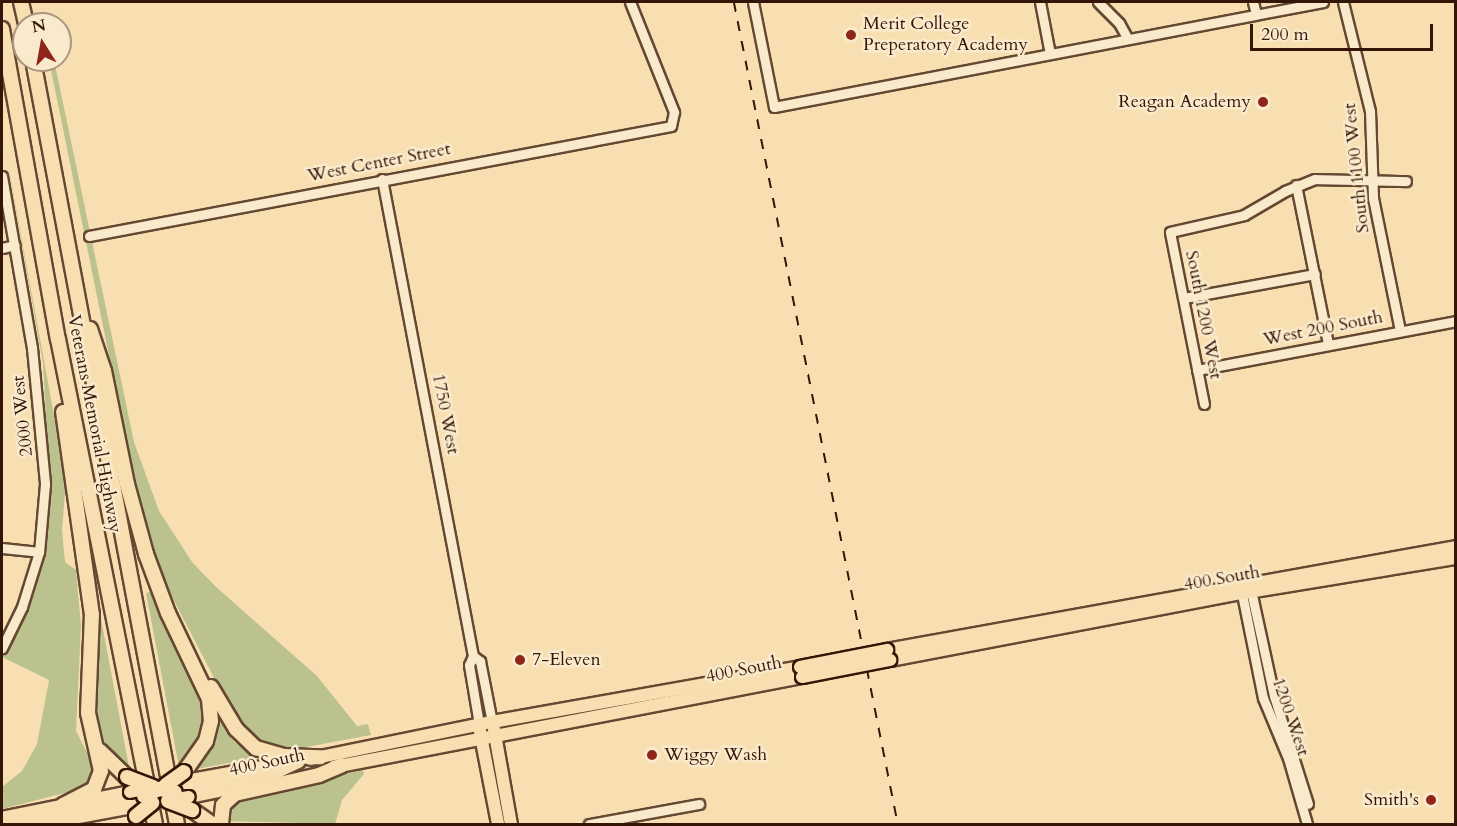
<!DOCTYPE html>
<style>
body{margin:0}
#map{position:relative;width:1457px;height:826px;overflow:hidden;background:#f8dfb1;font-family:Cardo,serif}
div>[style]{position:absolute}
[style*='--x']{left:calc(var(--x)*1px);top:calc(var(--y)*1px);width:calc(var(--w)*1px);rotate:calc(var(--a)*1deg)}
.green>*{inset:0;background:#bcc28d}
.roads{filter:drop-shadow(2px 0 #654832) drop-shadow(-2px 0 #654832) drop-shadow(0 2px #654832) drop-shadow(0 -2px #654832)}
.minor>*{height:9px;margin:-4.5px;padding:0 4.5px;transform-origin:4.5px;border-radius:4.5px;background:#faeacc}
.major>*{height:12px;margin:-6px;padding:0 6px;transform-origin:6px;border-radius:6px;background:#f8dfb1}
.highway>*{height:14px;margin:-7px;padding:0 7px;transform-origin:7px;border-radius:7px;background:#f8dfb1}
.rail>*{height:1.5px;margin-top:-0.75px;transform-origin:0;background:repeating-linear-gradient(90deg,#341608 0 10px,transparent 0 20px)}
.bridges{filter:drop-shadow(2px 0 #341608) drop-shadow(-2px 0 #341608) drop-shadow(0 2px #341608) drop-shadow(0 -2px #341608)}
.major-bridge>*{height:12px;margin:-6px;padding:0 6px;transform-origin:6px;border-radius:6px;background:#f8dfb1}
.highway-bridge>*{height:14px;margin:-7px;padding:0 7px;transform-origin:7px;border-radius:7px;background:#f8dfb1}
.dots>*{width:16px;height:16px;translate:-50% -50%;box-sizing:border-box;border:3px solid #faeacc;border-radius:50%}
span{translate:-50% -50%;white-space:nowrap;text-align:center;line-height:1.15;-webkit-text-stroke:5px #faeacc;paint-order:stroke}
.poi-label{font-size:18px;color:#341608}
.left{translate:0 -50%;text-align:left}
.right{translate:-100% -50%;text-align:right}
.street-label{font-size:18px;color:#341608}
.frame{position:absolute;inset:0;border:3px solid #341608;pointer-events:none}
.north{position:absolute;left:12px;top:12px;width:60px;height:60px;box-sizing:border-box;background:#faeacc;border:2px solid #ab957e;border-radius:50%;rotate:349deg;font-size:16px;font-weight:700;line-height:24px;text-align:center;color:#341608}
.north::after{content:'';display:block;margin:auto;width:21px;height:27px;background:#8f2418;clip-path:polygon(50% 0,100% 100%,50% 72%,0 100%)}
.scale{position:absolute;left:1250px;top:24px;width:183px;height:27px;box-sizing:border-box;border:3px solid #341608;border-top:0;padding-left:8px;font-size:18px;line-height:21px;white-space:nowrap;color:#341608;-webkit-text-stroke:4px #faeacc;paint-order:stroke}
</style>
<div id="map">
<div class="green">
<i style="clip-path:polygon(49px 60px,54px 60px,134px 442px,159px 511px,192px 562px,215px 586px,317px 676px,357px 726px,368px 724px,371px 735px,290px 750px,262px 746px,241px 730px,168px 589px,153px 551px,127px 444px)"></i>
<i style="clip-path:polygon(2px 131px,66px 481px,62px 530px,65px 562px,76px 570px,81px 626px,76px 731px,95px 768px,84px 788px,2px 809px,2px 787px,22px 771px,37px 744px,49px 680px,2px 657px,34px 591px,46px 535px,49px 478px,43px 363px)"></i>
<i style="clip-path:polygon(150px 592px,202px 704px,201px 739px,179px 767px,146px 593px)"></i>
<i style="clip-path:polygon(98px 603px,116px 698px,130px 772px,109px 755px,97px 737px,94px 704px,99px 647px,94px 604px)"></i>
<i style="clip-path:polygon(217px 717px,234px 742px,256px 758px,196px 769px,210px 749px)"></i>
<i style="clip-path:polygon(363px 770px,364px 774px,342px 800px,335px 824px,223px 821px,229px 819px,234px 807px,231px 803px,236px 800px)"></i>
</div>
<div class="roads">
<div class="minor">
<i style="--x:753;--y:2;--w:107;--a:78.7"></i>
<i style="--x:774;--y:107;--w:559;--a:-10.83"></i>
<i style="--x:1040;--y:2;--w:53;--a:79.1"></i>
<i style="--x:1098;--y:2;--w:30;--a:45"></i>
<i style="--x:1119;--y:23;--w:18;--a:61"></i>
<i style="--x:1253;--y:2;--w:12;--a:76"></i>
<i style="--x:1343;--y:2;--w:112;--a:76.1"></i>
<i style="--x:1370;--y:111;--w:87;--a:88"></i>
<i style="--x:1373;--y:198;--w:136;--a:78.5"></i>
<i style="--x:2;--y:176;--w:175;--a:80.1"></i>
<i style="--x:32;--y:348;--w:137;--a:84.5"></i>
<i style="--x:45;--y:484;--w:68;--a:95"></i>
<i style="--x:39;--y:552;--w:58;--a:107.2"></i>
<i style="--x:22;--y:607;--w:46;--a:116"></i>
<i style="--x:382;--y:179;--w:486;--a:79.2"></i>
<i style="--x:473;--y:656;--w:10;--a:114"></i>
<i style="--x:469;--y:665;--w:60;--a:80.4"></i>
<i style="--x:1296;--y:185;--w:162;--a:78.6"></i>
<i style="--x:89;--y:236;--w:592;--a:-10.7"></i>
<i style="--x:671;--y:126;--w:14;--a:-78"></i>
<i style="--x:674;--y:112;--w:118;--a:-111.8"></i>
<i style="--x:2;--y:248;--w:13;--a:-13"></i>
<i style="--x:1184;--y:298;--w:133;--a:-10.4"></i>
<i style="--x:1197;--y:370;--w:264;--a:-10.7"></i>
<i style="--x:1204;--y:404;--w:175;--a:-101.2"></i>
<i style="--x:1170;--y:232;--w:76;--a:-12.9"></i>
<i style="--x:1244;--y:215;--w:48;--a:-30.3"></i>
<i style="--x:1285;--y:191;--w:32;--a:-22"></i>
<i style="--x:1315;--y:179;--w:91;--a:1.3"></i>
<i style="--x:2;--y:548;--w:37;--a:6"></i>
<i style="--x:1250;--y:586;--w:113;--a:77.7"></i>
<i style="--x:1274;--y:696;--w:113;--a:72.5"></i>
<i style="--x:1241;--y:589;--w:111;--a:78.6"></i>
<i style="--x:1263;--y:698;--w:65;--a:67.4"></i>
<i style="--x:1288;--y:758;--w:69;--a:73.9"></i>
<i style="--x:473;--y:656;--w:9;--a:36"></i>
<i style="--x:480;--y:661;--w:62;--a:78.9"></i>
<i style="--x:589;--y:824;--w:112;--a:-10.3"></i>
</div>
<div class="major">
<i style="--x:887;--y:650;--w:578;--a:-10.26"></i>
<i style="--x:890;--y:660;--w:358;--a:-10.8"></i>
<i style="--x:1242;--y:593;--w:217;--a:-9.3"></i>
<i style="--x:494;--y:729;--w:97;--a:79.9"></i>
<i style="--x:480;--y:731;--w:95;--a:79"></i>
<i style="--x:311;--y:759;--w:185;--a:-11.6"></i>
<i style="--x:492;--y:722;--w:313;--a:-10.1"></i>
<i style="--x:334;--y:767;--w:477;--a:-10.9"></i>
<i style="--x:186;--y:781;--w:95;--a:-10.4"></i>
<i style="--x:189;--y:797;--w:59;--a:-11.7"></i>
<i style="--x:2;--y:818;--w:131;--a:-11.5"></i>
<i style="--x:41;--y:824;--w:94;--a:-10.5"></i>
</div>
<div class="highway">
<i style="--x:21;--y:2;--w:23;--a:77"></i>
<i style="--x:2;--y:29;--w:315;--a:79.8"></i>
<i style="--x:58;--y:339;--w:495;--a:78.7"></i>
<i style="--x:33;--y:60;--w:777;--a:79.33"></i>
<i style="--x:90;--y:329;--w:44;--a:71.6"></i>
<i style="--x:104;--y:371;--w:115;--a:78.5"></i>
<i style="--x:127;--y:484;--w:73;--a:74.8"></i>
<i style="--x:146;--y:554;--w:63;--a:69.6"></i>
<i style="--x:168;--y:613;--w:95;--a:64.5"></i>
<i style="--x:209;--y:699;--w:22;--a:85"></i>
<i style="--x:211;--y:721;--w:21;--a:104"></i>
<i style="--x:206;--y:741;--w:38;--a:125"></i>
<i style="--x:211;--y:687;--w:49;--a:59.2"></i>
<i style="--x:236;--y:729;--w:28;--a:44"></i>
<i style="--x:256;--y:748;--w:29;--a:16"></i>
<i style="--x:284;--y:756;--w:36;--a:2"></i>
<i style="--x:100;--y:751;--w:37;--a:44"></i>
<i style="--x:175;--y:792;--w:104;--a:-11.6"></i>
<i style="--x:277;--y:771;--w:23;--a:-25"></i>
<i style="--x:63;--y:805;--w:35;--a:-27"></i>
<i style="--x:94;--y:789;--w:19;--a:-69"></i>
<i style="--x:101;--y:771;--w:59;--a:-102.6"></i>
<i style="--x:88;--y:713;--w:98;--a:-87.7"></i>
<i style="--x:92;--y:615;--w:205;--a:-98.1"></i>
<i style="--x:192;--y:810;--w:24;--a:35"></i>
<i style="--x:10;--y:824;--w:137;--a:-11.8"></i>
<i style="--x:221;--y:824;--w:19;--a:-84"></i>
<i style="--x:223;--y:805;--w:16;--a:-43"></i>
<i style="--x:235;--y:794;--w:86;--a:-12.7"></i>
<i style="--x:319;--y:775;--w:25;--a:-23"></i>
</div>
</div>
<div class="rail">
<i style="--x:734;--y:2;--w:838;--a:78.72"></i>
</div>
<div class="bridges">
<div class="major-bridge">
<i style="--x:800;--y:667;--w:89;--a:-11.1"></i>
<i style="--x:802;--y:677;--w:90;--a:-10.9"></i>
<i style="--x:130;--y:792;--w:24;--a:-12"></i>
<i style="--x:168;--y:801;--w:21;--a:-11"></i>
</div>
<div class="highway-bridge">
<i style="--x:127;--y:777;--w:28;--a:21"></i>
<i style="--x:166;--y:785;--w:22;--a:-36"></i>
<i style="--x:144;--y:796;--w:17;--a:-25"></i>
<i style="--x:159;--y:789;--w:16;--a:11"></i>
<i style="--x:168;--y:801;--w:26;--a:21"></i>
<i style="--x:136;--y:816;--w:21;--a:-39"></i>
</div>
</div>
<div class="dots">
<i style="left:851px;top:35px;background:#8f2418"></i>
<i style="left:1263px;top:102px;background:#8f2418"></i>
<i style="left:520px;top:660px;background:#8f2418"></i>
<i style="left:652px;top:755px;background:#8f2418"></i>
<i style="left:1431px;top:800px;background:#8f2418"></i>
</div>
<div class="poi-label">
<span class="left" style="left:863px;top:35px">Merit College<br>Preperatory Academy</span>
<span class="right" style="left:1251px;top:102px">Reagan Academy</span>
<span class="left" style="left:532px;top:660px">7-Eleven</span>
<span class="left" style="left:664px;top:755px">Wiggy Wash</span>
<span class="right" style="left:1419px;top:800px">Smith's</span>
</div>
<div class="street-label">
<span style="left:379px;top:163px;rotate:-11deg">West Center Street</span>
<span style="left:1357px;top:168px;rotate:-96deg">South 1100 West</span>
<span style="left:1203px;top:315px;rotate:79deg">South 1200 West</span>
<span style="left:1323px;top:329px;rotate:-11deg">West 200 South</span>
<span style="left:445px;top:414px;rotate:79deg">1750 West</span>
<span style="left:23px;top:416px;rotate:-96deg">2000 West</span>
<span style="left:94px;top:424px;rotate:79deg">Veterans Memorial Highway</span>
<span style="left:1222px;top:579px;rotate:-10deg">400 South</span>
<span style="left:744px;top:670px;rotate:-11deg">400 South</span>
<span style="left:1290px;top:717px;rotate:71deg">1200 West</span>
<span style="left:267px;top:763px;rotate:-12deg">400 South</span>
</div>
<div class="frame"></div>
<div class="north">N</div>
<div class="scale">200 m</div>
</div>
